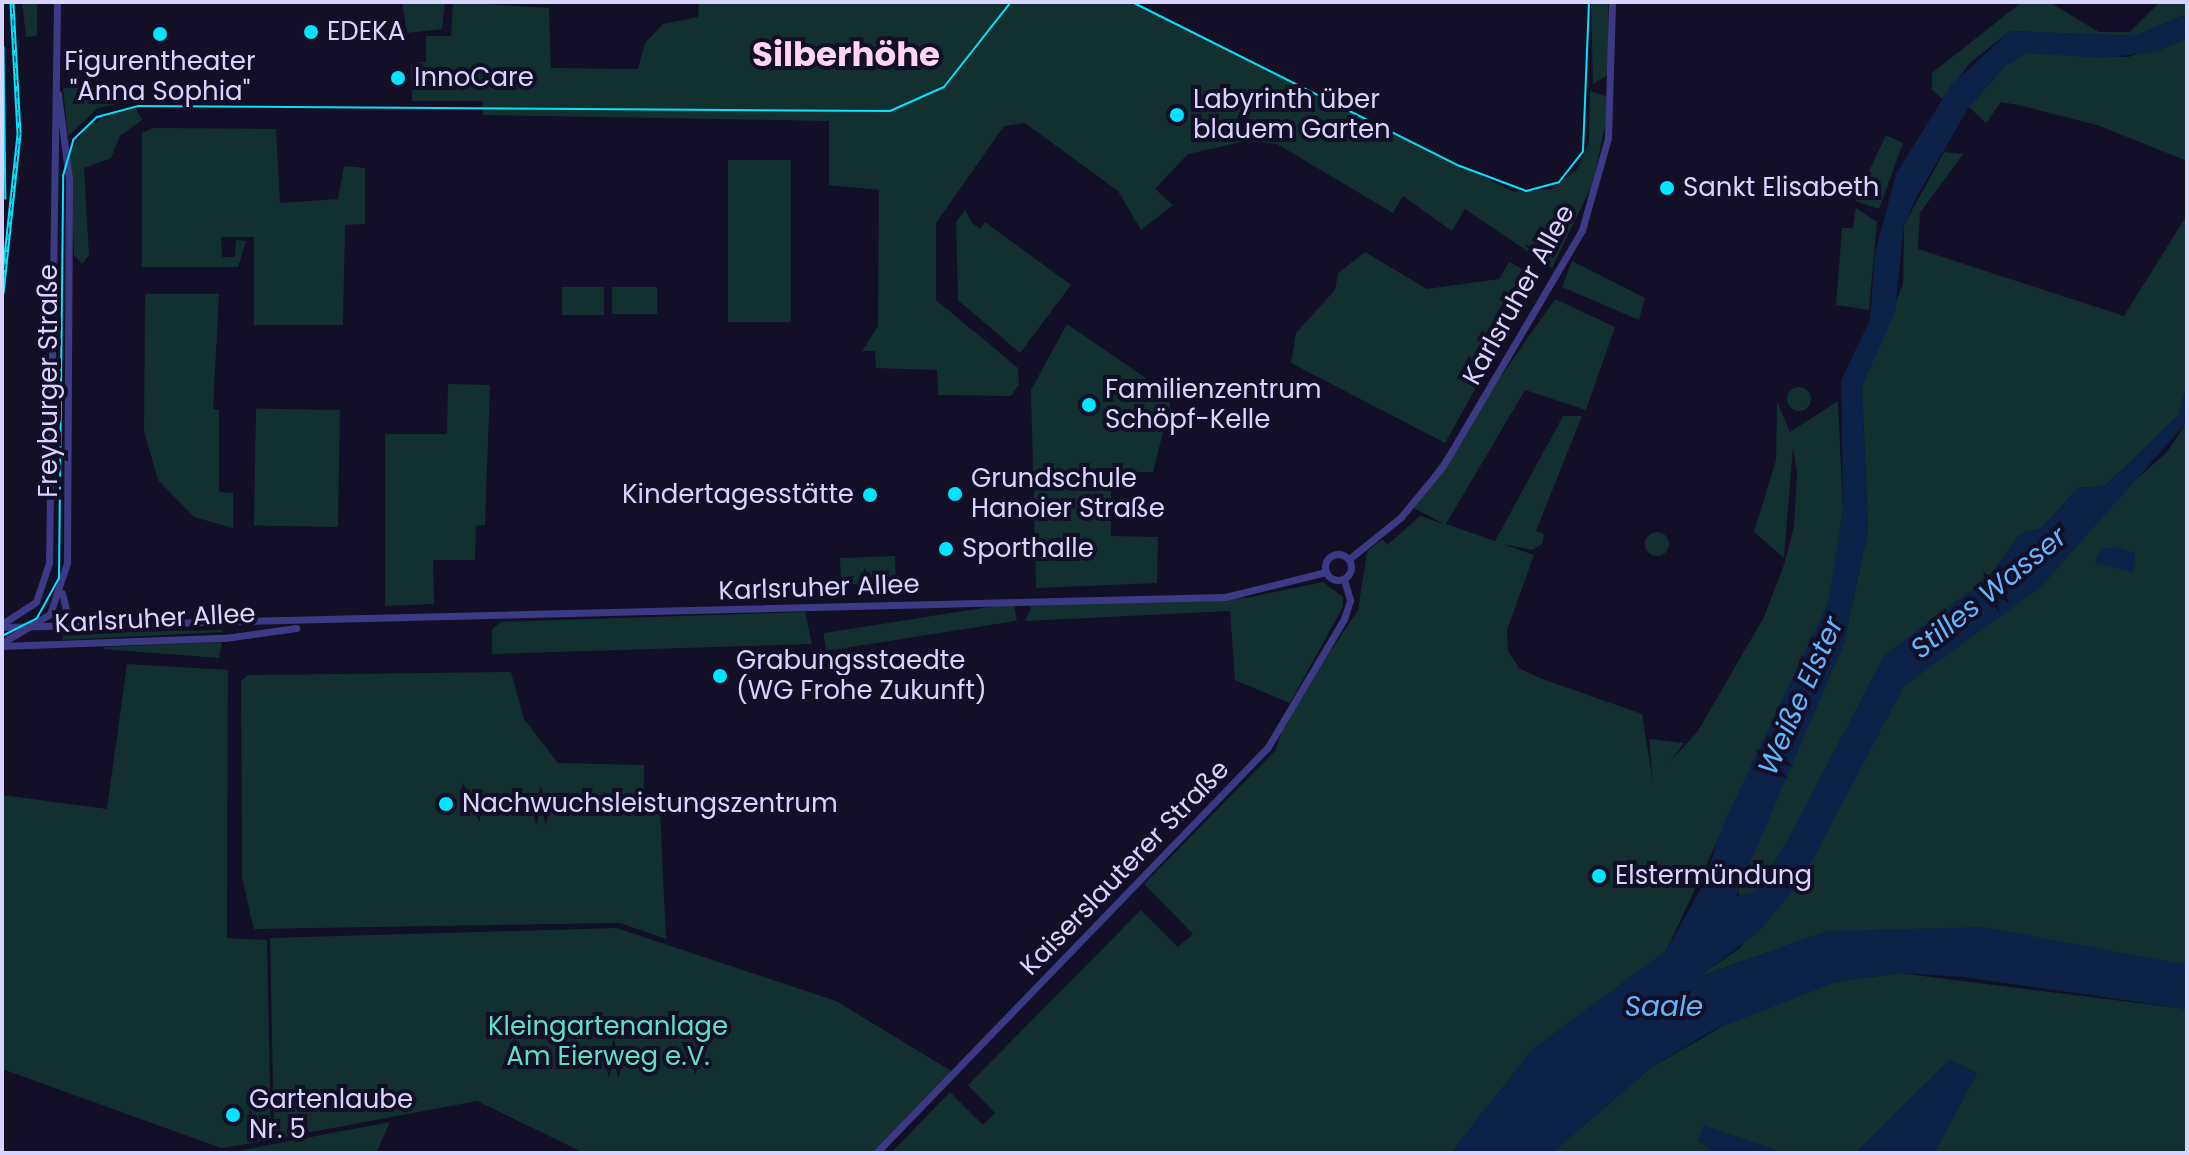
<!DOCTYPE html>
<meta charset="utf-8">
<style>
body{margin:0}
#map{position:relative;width:2189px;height:1155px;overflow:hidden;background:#130f26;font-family:Poppins,sans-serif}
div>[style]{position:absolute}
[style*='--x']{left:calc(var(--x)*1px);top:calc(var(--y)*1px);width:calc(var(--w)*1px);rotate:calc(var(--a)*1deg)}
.green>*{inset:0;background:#12302f;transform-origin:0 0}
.round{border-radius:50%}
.water>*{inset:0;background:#0c2248}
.minor>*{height:7px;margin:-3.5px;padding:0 3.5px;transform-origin:3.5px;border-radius:3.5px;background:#3d3a85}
.minor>.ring{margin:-3.5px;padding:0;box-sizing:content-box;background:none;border:7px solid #3d3a85;border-radius:50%}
.tram>*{height:2px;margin:-1px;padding:0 1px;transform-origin:1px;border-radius:1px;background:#00e5ff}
.rail>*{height:5px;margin-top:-2.5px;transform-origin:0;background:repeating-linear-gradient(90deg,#130f26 0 6px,#00e5ff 0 12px);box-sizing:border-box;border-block:2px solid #00e5ff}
.dots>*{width:22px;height:22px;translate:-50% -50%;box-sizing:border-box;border:4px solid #130f26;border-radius:50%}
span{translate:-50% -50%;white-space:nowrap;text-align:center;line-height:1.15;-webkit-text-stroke:8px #130f26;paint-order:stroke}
.poi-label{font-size:26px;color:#d9d4ff}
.left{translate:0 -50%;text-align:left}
.right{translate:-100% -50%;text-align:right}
.street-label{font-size:26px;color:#d9d4ff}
.park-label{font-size:26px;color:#5fe0c0}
.water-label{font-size:28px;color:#62b6ff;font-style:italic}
.district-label{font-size:34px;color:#ffd6f0;font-weight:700}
.frame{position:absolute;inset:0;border:4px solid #d9d4ff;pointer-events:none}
</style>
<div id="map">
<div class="green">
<i style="clip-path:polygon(22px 2px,37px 2px,37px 36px,26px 37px)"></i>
<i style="clip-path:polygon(402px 2px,445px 2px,442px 29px,407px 33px)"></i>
<i style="clip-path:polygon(453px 2px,549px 8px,551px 68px,638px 69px,645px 43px,663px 24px,698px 17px,699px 2px,1130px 2px,1514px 192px,1552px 189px,1578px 168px,1589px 142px,1590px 91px,1606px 96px,1606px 121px,1593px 183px,1552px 268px,1465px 209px,1452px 231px,1403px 196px,1393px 213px,1277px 144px,1246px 141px,1188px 154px,1155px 189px,1173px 205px,1141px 230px,1118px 191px,1025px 123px,1004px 126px,936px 223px,936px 300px,1018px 368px,1019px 384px,1011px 396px,938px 395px,937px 370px,876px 368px,875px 351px,862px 351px,878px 326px,879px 190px,829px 185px,829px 121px,483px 115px,482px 101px,412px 101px,411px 63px,426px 62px,426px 36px,451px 36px)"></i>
<i style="clip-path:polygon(1591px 2px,1608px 2px,1608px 75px,1593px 84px)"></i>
<i style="clip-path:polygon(2022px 2px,2049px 2px,2099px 32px,2130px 32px,2160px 2px,2187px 2px,2187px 14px,2135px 36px,2010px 31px,1970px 63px,1942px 99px,1932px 89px,1932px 73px)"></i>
<i style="clip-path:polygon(2187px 39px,2187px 161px,2097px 125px,2018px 105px,2001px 102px,1986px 123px,1969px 107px,2005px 66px,2027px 53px,2128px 57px)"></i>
<i style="clip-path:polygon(91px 78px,92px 85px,127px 85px,136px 100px,98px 108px,68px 136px,63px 89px)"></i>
<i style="clip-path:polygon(119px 110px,136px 108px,142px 120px,120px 136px,111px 158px,84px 168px,89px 255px,82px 264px,74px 255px,70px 151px,87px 126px)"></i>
<i style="clip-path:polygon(153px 128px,276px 129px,280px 203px,338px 199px,344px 166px,365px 168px,365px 224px,345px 225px,343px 325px,254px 325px,254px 237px,221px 237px,222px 257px,235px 257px,236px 240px,246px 241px,238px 267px,142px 267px,142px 133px)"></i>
<i style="clip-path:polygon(1886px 135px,1903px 143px,1879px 209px,1855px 201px)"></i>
<i style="clip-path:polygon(1944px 152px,1963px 154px,1920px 213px,1918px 249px,2124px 316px,2187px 215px,2187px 383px,2178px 416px,2105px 486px,2078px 488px,2042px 528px,2020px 534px,1987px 579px,1885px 655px,1787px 842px,1755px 892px,1742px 899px,1736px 887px,1844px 643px,1868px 529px,1862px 386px,1903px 284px,1904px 225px)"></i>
<i style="left:728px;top:160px;width:63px;height:162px"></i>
<i style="clip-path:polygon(1856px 208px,1877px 222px,1869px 310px,1836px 305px,1842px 228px,1853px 228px)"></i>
<i style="clip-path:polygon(965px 210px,972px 223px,980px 229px,985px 222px,1071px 285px,1020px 353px,958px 300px,956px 222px)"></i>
<i style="clip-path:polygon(1365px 252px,1427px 289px,1499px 279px,1509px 262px,1538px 277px,1445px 443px,1291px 363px,1296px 333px,1335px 290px,1338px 273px)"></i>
<i style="clip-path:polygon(1572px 261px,1645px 298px,1639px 320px,1562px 287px)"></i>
<i style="left:562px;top:287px;width:42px;height:28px"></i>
<i style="left:612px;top:287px;width:45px;height:27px"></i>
<i style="clip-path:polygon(145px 294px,219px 294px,213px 409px,219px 410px,219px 492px,233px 493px,233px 528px,194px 517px,158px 480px,144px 431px)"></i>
<i style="clip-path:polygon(1555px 299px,1615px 327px,1586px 410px,1525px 390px,1446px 524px,1495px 541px,1563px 416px,1582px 416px,1536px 531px,1544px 534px,1542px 544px,1532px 550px,1503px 544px,1534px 555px,1507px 630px,1508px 651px,1519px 668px,1540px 678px,1642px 714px,1653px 782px,1649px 739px,1684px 743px,1669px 763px,1698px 731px,1764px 617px,1784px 565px,1794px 526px,1797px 473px,1793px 447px,1784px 558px,1754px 532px,1776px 460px,1777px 402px,1790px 432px,1838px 401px,1843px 511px,1829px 603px,1666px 951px,1532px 1050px,1451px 1153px,891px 1153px,950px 1092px,983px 1125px,995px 1113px,968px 1085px,1141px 910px,1178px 947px,1193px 934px,1144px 884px,1275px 751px,1288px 714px,1358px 610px,1367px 551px,1383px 539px,1387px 545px,1420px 516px,1444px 524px,1410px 506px)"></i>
<i style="clip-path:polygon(1067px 324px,1172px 396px,1153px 472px,1111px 472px,1111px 536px,1158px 537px,1157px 583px,1036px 588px,1031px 390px)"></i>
<i style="clip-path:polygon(448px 384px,490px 385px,485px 525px,476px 526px,475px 560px,433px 560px,434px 604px,385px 606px,385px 434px,447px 434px)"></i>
<i class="round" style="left:1787px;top:387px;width:24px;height:24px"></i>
<i style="left:340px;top:410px;width:117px;height:84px;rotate:91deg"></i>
<i style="clip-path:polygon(2187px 422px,2187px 965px,2109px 952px,1828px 931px,1698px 977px,1740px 948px,1904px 686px,2167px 452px)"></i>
<i class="round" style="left:1645px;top:532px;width:24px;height:24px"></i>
<i style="left:895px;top:556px;width:27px;height:55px;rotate:88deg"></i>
<i style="clip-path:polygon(1323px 582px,1343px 597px,1343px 607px,1290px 703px,1235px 680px,1230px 611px,1025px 621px,1032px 604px,1246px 598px)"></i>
<i style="left:1014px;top:603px;width:18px;height:193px;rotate:81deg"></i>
<i style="clip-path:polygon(805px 612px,812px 644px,492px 654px,492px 629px,501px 622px)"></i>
<i style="clip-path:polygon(222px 630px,222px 632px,63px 640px,63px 633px)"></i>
<i style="clip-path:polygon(222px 642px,219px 658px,102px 649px,105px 647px)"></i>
<i style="clip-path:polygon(127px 664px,228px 670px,227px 938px,267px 940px,271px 1140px,221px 1148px,2px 1069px,2px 795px,107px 809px)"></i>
<i style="clip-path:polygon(511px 672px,524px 719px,558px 763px,644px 765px,644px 799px,660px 808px,666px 939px,620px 923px,254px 929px,242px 878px,241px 681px,248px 675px)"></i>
<i style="clip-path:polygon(617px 928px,836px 1001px,953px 1072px,876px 1153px,584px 1153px,477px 1101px,274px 1139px,270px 938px)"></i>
<i style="clip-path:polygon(1899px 973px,2187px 1009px,2187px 1153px,1934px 1153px,1977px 1073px,1950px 1060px,1856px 1153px,1782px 1153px,1756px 1143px,1698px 1140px,1715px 1153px,1552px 1153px,1649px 1069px,1750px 1010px,1835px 982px)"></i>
<i style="clip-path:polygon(390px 1122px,376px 1153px,227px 1153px)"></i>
</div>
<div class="water">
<i style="clip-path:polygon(2187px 14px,2187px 39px,2156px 52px,2103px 58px,2027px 53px,2005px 66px,1969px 107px,1916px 198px,1904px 225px,1895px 312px,1862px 386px,1868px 529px,1844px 643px,1736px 896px,1755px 892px,1787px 842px,1885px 655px,1987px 579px,2020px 534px,2042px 528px,2078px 488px,2105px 486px,2178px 416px,2187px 383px,2187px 422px,2041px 587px,1904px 686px,1802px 880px,1759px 931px,1699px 977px,1828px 931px,1984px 927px,2187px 965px,2187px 1009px,1963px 977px,1899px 973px,1836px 982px,1711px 1031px,1649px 1069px,1552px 1153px,1451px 1153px,1532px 1050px,1666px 951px,1704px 883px,1723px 825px,1828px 603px,1843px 511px,1841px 380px,1870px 320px,1875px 253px,1896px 174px,1952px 84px,2010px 31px,2135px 36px)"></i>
<i style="clip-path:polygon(2115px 547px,2135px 553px,2134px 572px,2095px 563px,2100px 549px)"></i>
<i style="clip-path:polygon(1950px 1060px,1977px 1073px,1934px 1153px,1856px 1153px)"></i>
<i style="clip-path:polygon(1704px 1125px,1756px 1143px,1782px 1153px,1715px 1153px,1698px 1140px)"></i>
</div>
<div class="minor">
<i class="ring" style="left:1325px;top:554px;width:19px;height:19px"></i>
<i style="--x:1349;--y:559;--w:67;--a:-38.9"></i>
<i style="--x:1401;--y:517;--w:66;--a:-50.5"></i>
<i style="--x:1443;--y:466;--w:274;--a:-59.5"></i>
<i style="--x:1582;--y:230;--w:96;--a:-74.2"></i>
<i style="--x:1608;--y:138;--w:136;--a:-88.3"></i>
<i style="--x:62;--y:593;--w:21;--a:76"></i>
<i style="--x:67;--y:613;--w:27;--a:34"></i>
<i style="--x:2;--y:624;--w:40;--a:-32.9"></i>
<i style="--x:36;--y:602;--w:41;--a:-71.6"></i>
<i style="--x:49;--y:563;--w:561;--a:-89.18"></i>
<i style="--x:2;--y:627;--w:1223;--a:-1.41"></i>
<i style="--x:1225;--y:597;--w:104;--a:-13.9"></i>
<i style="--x:2;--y:643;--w:56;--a:-31.1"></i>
<i style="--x:50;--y:614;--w:54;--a:-71.6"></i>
<i style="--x:67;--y:563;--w:384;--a:-89.7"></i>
<i style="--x:69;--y:179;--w:86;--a:-97.4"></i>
<i style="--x:2;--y:646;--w:223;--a:-2.1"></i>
<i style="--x:225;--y:638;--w:72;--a:-8"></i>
<i style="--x:876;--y:1153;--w:564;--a:-46.01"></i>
<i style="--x:1268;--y:747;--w:149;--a:-59.3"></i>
<i style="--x:1344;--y:619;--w:20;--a:-72"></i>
<i style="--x:1350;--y:600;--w:22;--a:-106"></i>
</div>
<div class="tram">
<i style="--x:1132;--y:2;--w:367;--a:26.6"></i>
<i style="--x:1460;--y:166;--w:71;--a:20.7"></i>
<i style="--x:1526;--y:191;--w:34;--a:-15"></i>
<i style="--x:1559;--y:182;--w:39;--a:-52"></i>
<i style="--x:1583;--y:151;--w:149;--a:-87.7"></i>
<i style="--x:2;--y:636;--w:39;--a:-27"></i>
<i style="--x:37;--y:618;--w:46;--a:-61.2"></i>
<i style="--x:59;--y:578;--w:402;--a:-89.4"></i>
<i style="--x:63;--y:176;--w:37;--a:-74"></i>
<i style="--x:73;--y:140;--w:33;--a:-44"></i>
<i style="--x:97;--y:117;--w:42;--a:-15"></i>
<i style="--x:138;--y:106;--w:752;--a:0.38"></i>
<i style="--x:890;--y:111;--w:59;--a:-24"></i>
<i style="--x:944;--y:87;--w:108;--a:-51.8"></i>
</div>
<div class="rail">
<i style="--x:2;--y:46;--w:153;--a:89.3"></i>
<i style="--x:2;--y:293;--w:161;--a:-83.9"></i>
<i style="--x:19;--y:133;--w:131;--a:-93.1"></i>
</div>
<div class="dots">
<i style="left:311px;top:32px;background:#00e5ff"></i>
<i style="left:160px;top:34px;background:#00e5ff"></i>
<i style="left:398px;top:78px;background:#00e5ff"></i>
<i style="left:1177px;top:115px;background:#00e5ff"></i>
<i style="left:1667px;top:188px;background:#00e5ff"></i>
<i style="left:1089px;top:405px;background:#00e5ff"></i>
<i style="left:955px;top:494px;background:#00e5ff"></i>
<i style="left:870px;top:495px;background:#00e5ff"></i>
<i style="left:946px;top:549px;background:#00e5ff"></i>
<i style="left:720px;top:676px;background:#00e5ff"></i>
<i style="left:446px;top:804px;background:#00e5ff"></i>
<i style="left:1599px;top:876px;background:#00e5ff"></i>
<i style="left:233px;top:1115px;background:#00e5ff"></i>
</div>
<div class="poi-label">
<span class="left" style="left:327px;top:32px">EDEKA</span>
<span style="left:160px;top:77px">Figurentheater<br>"Anna Sophia"</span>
<span class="left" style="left:414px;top:78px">InnoCare</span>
<span class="left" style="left:1193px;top:115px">Labyrinth über<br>blauem Garten</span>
<span class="left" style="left:1683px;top:188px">Sankt Elisabeth</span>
<span class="left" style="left:1105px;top:405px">Familienzentrum<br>Schöpf-Kelle</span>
<span class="left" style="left:971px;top:494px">Grundschule<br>Hanoier Straße</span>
<span class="right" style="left:854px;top:495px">Kindertagesstätte</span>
<span class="left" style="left:962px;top:549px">Sporthalle</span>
<span class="left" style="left:736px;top:676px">Grabungsstaedte<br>(WG Frohe Zukunft)</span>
<span class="left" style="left:462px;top:804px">Nachwuchsleistungszentrum</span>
<span class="left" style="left:1615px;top:876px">Elstermündung</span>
<span class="left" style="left:249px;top:1115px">Gartenlaube<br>Nr. 5</span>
</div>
<div class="street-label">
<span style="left:1519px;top:295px;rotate:-61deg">Karlsruher Allee</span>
<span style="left:49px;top:381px;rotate:-90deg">Freyburger Straße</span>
<span style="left:819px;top:588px;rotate:-2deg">Karlsruher Allee</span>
<span style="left:155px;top:619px;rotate:-3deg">Karlsruher Allee</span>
<span style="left:1125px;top:868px;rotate:-46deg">Kaiserslauterer Straße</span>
</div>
<div class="park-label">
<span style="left:608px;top:1042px">Kleingartenanlage<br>Am Eierweg e.V.</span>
</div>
<div class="water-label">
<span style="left:1989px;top:593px;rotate:-39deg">Stilles Wasser</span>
<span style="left:1801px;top:696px;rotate:-66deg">Weiße Elster</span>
<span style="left:1664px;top:1007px">Saale</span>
</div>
<div class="district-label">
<span style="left:846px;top:55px">Silberhöhe</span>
</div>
<div class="frame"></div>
</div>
